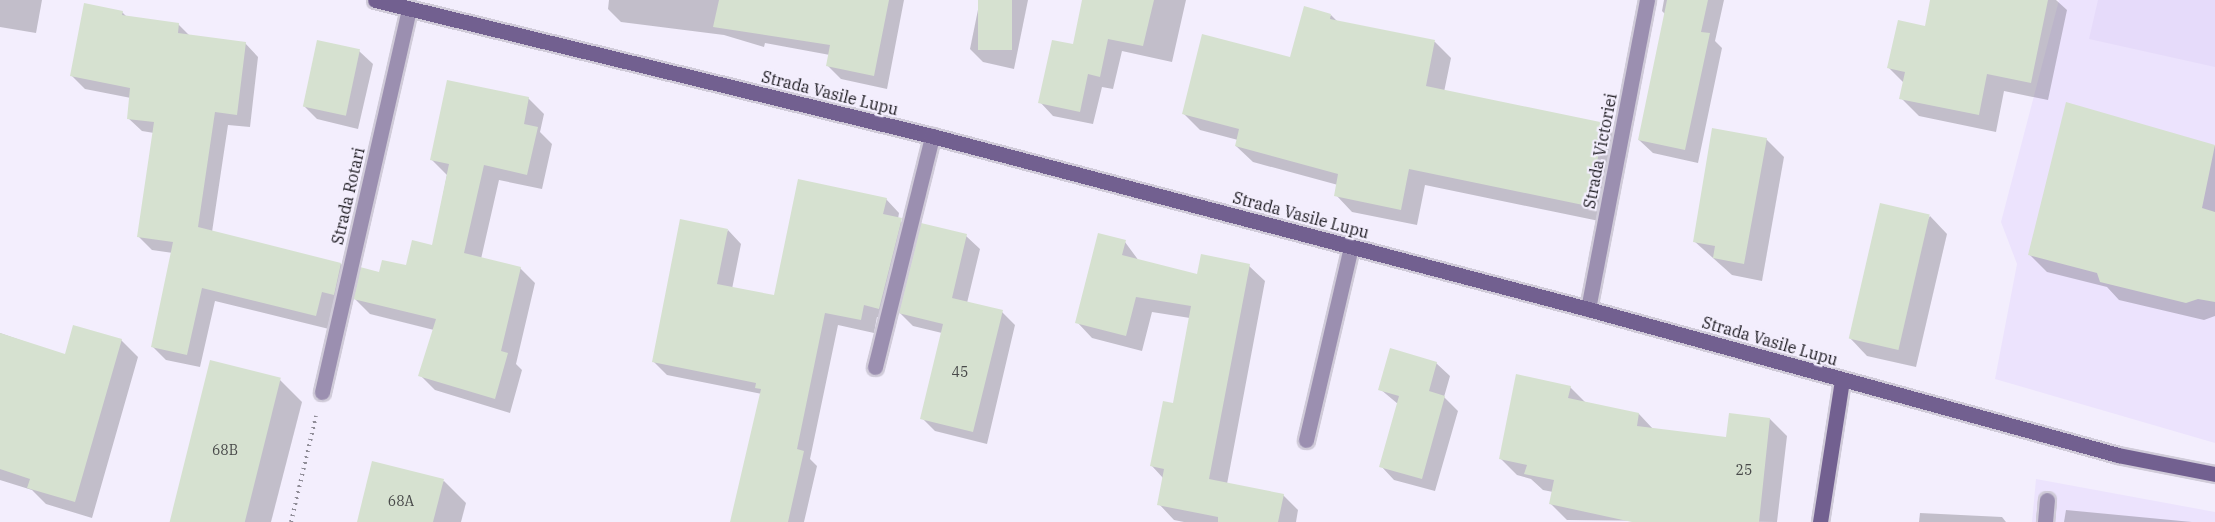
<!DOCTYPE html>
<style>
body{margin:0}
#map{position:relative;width:2215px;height:522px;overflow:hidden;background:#f3eefd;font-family:"IBM Plex Serif",serif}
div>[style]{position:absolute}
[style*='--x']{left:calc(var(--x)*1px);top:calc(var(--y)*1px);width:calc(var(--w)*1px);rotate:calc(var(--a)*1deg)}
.built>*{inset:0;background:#ece3fd}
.green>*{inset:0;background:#e6dbfa}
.shadow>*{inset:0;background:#0003}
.building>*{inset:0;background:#d6e1d0;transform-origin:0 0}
.path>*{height:4px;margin-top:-2px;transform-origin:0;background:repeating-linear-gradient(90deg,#8f8c97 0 1.5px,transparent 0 6px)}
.roads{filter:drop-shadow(2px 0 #d0cbd9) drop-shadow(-2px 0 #d0cbd9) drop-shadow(0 2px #d0cbd9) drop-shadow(0 -2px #d0cbd9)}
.lane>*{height:15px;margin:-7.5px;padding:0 7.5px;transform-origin:7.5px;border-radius:7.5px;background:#9b8fb0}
.street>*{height:15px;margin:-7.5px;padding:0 7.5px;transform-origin:7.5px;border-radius:7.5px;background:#9b8fb0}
.secondary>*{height:15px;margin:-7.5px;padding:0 7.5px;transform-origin:7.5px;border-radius:7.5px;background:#726090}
span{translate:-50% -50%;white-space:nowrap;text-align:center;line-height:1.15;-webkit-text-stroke:4.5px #f3eefd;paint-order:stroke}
.number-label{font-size:14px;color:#484949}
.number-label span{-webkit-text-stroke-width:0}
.street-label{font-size:16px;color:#18161c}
</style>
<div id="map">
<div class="built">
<i style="clip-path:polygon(2059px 0,2215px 0,2215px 443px,1995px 379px,2017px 264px,2001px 222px)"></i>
<i style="clip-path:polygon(2036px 479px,2215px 512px,2215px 522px,2032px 522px)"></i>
</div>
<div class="green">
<i style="clip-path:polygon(2098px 0,2215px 0,2215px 67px,2089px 39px)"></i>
</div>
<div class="shadow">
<i style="clip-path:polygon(0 0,42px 0,36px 33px,0 27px)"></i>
<i style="clip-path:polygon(609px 0,904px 0,887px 89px,841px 79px,828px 66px,830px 55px,765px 43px,764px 47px,724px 35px,621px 22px,608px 9px)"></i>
<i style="clip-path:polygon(980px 0,1028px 0,1014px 69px,983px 62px,970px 49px)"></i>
<i style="clip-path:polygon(1084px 0,1186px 0,1172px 62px,1122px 51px,1113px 89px,1102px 87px,1093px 124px,1053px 116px,1040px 102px,1074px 45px)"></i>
<i style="clip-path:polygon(1664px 0,1724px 0,1715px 41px,1722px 48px,1698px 163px,1653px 153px,1639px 140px,1666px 15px,1662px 11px)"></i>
<i style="clip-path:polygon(1931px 0,2056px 0,2067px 10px,2048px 100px,2004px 91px,1996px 132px,1919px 116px,1901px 98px,1904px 83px,1889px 68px,1926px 27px)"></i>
<i style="clip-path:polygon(122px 12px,127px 17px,178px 24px,190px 36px,245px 43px,258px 57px,250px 127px,228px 125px,212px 232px,341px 264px,354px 277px,329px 329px,215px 301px,200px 367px,166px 360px,153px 347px,173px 253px,152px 250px,138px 236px,154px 133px,142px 131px,128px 118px,131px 98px,85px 89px,72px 76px)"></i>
<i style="clip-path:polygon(1331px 15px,1338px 22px,1435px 42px,1451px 58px,1444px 92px,1604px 125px,1620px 141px,1604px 222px,1425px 185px,1417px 225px,1352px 212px,1336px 195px,1338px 185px,1253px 162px,1236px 146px,1238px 140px,1200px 130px,1183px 113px,1291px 58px)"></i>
<i style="clip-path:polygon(359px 51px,373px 64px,358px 129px,317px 119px,304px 106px)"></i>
<i style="clip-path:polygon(528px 98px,544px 114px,540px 132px,552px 144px,542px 189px,499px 180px,481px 259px,520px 268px,535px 283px,516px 364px,522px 370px,510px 413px,435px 390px,420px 375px,434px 330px,370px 314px,355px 299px,380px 274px,407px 267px,433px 247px,447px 175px,432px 160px)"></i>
<i style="clip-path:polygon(2067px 104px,2215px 146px,2215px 316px,2204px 320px,2119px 300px,2107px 287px,2047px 272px,2029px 254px)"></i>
<i style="clip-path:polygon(1766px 139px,1784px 157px,1762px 281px,1732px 275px,1694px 241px)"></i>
<i style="clip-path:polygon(886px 199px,899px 213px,898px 219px,914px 233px,893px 321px,877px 317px,874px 333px,838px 325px,810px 459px,817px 466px,804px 522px,731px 522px,762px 394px,667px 375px,653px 361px,728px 230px,741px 244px,732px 289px,775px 297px)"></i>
<i style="clip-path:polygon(1930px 216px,1947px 234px,1916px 367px,1867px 356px,1850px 338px)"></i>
<i style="clip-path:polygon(966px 236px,980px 249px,967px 303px,1002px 312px,1015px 325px,987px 444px,935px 431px,922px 418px,942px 333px,913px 326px,900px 313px)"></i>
<i style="clip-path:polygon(1125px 242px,1139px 261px,1198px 276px,1249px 266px,1265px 281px,1227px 484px,1283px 495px,1298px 510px,1296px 522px,1184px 522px,1174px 520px,1159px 504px,1163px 478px,1152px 466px,1174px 405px,1190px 318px,1152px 312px,1142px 351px,1092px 338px,1077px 322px)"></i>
<i style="clip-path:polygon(0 333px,66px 356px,121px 340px,138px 357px,92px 518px,46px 504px,32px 490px,0 480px)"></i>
<i style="clip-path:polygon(1436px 363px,1450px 376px,1444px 397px,1458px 411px,1435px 491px,1394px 480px,1381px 466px,1398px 404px,1380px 389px)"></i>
<i style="clip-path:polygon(280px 380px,302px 402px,271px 522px,170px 522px)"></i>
<i style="clip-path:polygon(1570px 387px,1586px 403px,1639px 414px,1654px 430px,1728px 438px,1770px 419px,1787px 436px,1777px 522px,1567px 520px,1550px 503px,1553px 492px,1543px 490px,1531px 479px,1517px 475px,1500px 458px)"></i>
<i style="clip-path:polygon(444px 481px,466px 503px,461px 522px,358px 522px)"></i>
<i style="clip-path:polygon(2066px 510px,2192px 522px,2064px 522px)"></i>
<i style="clip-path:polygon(1920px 513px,2002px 517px,2006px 522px,1919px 522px)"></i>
</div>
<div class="building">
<i style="clip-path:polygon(719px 0,889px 0,874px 76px,826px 66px,830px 45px,713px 27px)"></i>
<i style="left:978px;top:0;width:34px;height:50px"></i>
<i style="clip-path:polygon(1082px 0,1154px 0,1143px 46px,1108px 39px,1100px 77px,1088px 74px,1080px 112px,1038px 103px,1052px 40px,1073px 44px)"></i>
<i style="clip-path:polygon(1667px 0,1708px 0,1701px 32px,1710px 33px,1685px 150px,1638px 140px)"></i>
<i style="clip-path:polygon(1930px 0,2048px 0,2031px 83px,1987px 74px,1979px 115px,1899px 99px,1905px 72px,1887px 68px,1898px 20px,1925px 26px)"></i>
<i style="clip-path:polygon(84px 3px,123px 11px,122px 15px,179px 23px,178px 33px,246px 42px,237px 115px,215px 112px,198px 227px,341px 263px,334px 295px,322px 292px,316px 316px,202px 288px,187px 355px,151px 347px,173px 242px,137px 237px,154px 122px,127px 119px,130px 88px,70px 76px)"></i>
<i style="clip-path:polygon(1304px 6px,1331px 14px,1330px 19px,1435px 40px,1426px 86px,1605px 123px,1588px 206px,1409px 169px,1401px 210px,1334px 196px,1338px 174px,1235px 146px,1239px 129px,1182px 114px,1202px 34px,1290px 57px)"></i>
<i style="left:317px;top:40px;width:44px;height:68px;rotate:12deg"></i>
<i style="clip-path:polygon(447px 80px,529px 97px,524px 124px,538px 127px,527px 175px,484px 165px,464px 253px,521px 267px,501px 351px,508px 353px,495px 399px,418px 376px,436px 319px,353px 299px,360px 267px,379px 272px,382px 260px,406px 265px,412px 240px,432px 245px,449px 164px,430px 160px)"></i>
<i style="clip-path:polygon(2066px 102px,2215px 145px,2202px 208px,2215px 212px,2215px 302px,2198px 299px,2186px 303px,2100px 282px,2097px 273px,2028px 255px)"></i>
<i style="clip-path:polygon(1712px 128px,1767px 138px,1744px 264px,1713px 258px,1715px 246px,1693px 242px)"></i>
<i style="clip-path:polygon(798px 179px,887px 198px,883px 214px,902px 218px,879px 309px,864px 305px,861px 320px,825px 313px,797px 449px,804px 451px,788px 522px,730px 522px,761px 389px,755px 388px,756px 383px,652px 362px,680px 219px,728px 229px,717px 284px,774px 295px)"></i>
<i style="left:1880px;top:203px;width:51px;height:139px;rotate:13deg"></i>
<i style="clip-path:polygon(921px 223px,967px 234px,952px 298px,1003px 310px,973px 432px,920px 419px,943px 324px,898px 313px)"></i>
<i style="clip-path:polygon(1098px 233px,1126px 240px,1122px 255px,1197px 274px,1201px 254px,1250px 264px,1209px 479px,1284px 494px,1278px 522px,1218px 522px,1218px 517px,1157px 505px,1164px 469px,1150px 466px,1163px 401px,1173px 403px,1191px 306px,1136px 297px,1126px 336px,1075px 323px)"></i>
<i style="clip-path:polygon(73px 325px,122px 339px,75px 502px,27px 488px,30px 479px,0 469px,0 333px,65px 354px)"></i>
<i style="clip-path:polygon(1390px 348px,1437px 362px,1429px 391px,1445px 396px,1422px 479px,1379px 467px,1399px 396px,1378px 390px)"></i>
<i style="left:210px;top:360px;width:73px;height:167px;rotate:14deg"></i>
<i style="clip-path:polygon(1516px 374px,1571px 386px,1568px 398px,1639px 413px,1637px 426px,1726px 437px,1729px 413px,1770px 418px,1759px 522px,1632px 522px,1549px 504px,1554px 480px,1524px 474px,1527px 465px,1499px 459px)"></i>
<i style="clip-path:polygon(372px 461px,444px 479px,433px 522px,357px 522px)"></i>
</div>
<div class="path">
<i style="--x:291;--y:522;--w:109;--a:-76.7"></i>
</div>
<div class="roads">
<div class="lane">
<i style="--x:875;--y:367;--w:238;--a:-76.1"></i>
<i style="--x:2045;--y:522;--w:22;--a:-85"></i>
</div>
<div class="street">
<i style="--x:1588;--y:309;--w:315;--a:-79.2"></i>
<i style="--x:322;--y:392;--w:393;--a:-77.2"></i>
<i style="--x:1306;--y:440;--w:198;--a:-76.9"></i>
</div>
<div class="secondary">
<i style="--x:375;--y:0;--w:573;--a:13.72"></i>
<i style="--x:932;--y:136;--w:678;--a:14.77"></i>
<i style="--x:1588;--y:309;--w:550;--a:15.4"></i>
<i style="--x:2118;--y:455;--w:99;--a:11.1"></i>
<i style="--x:1820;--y:522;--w:144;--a:-81.2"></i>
</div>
</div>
<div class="number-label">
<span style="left:960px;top:372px">45</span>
<span style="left:225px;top:450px">68B</span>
<span style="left:1744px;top:470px">25</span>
<span style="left:401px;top:501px">68A</span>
</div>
<div class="street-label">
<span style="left:830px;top:93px;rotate:14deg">Strada Vasile Lupu</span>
<span style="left:1600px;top:151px;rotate:-79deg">Strada Victoriei</span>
<span style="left:348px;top:196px;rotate:-77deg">Strada Rotari</span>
<span style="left:1301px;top:215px;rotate:15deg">Strada Vasile Lupu</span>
<span style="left:1770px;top:341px;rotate:16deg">Strada Vasile Lupu</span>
</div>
</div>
